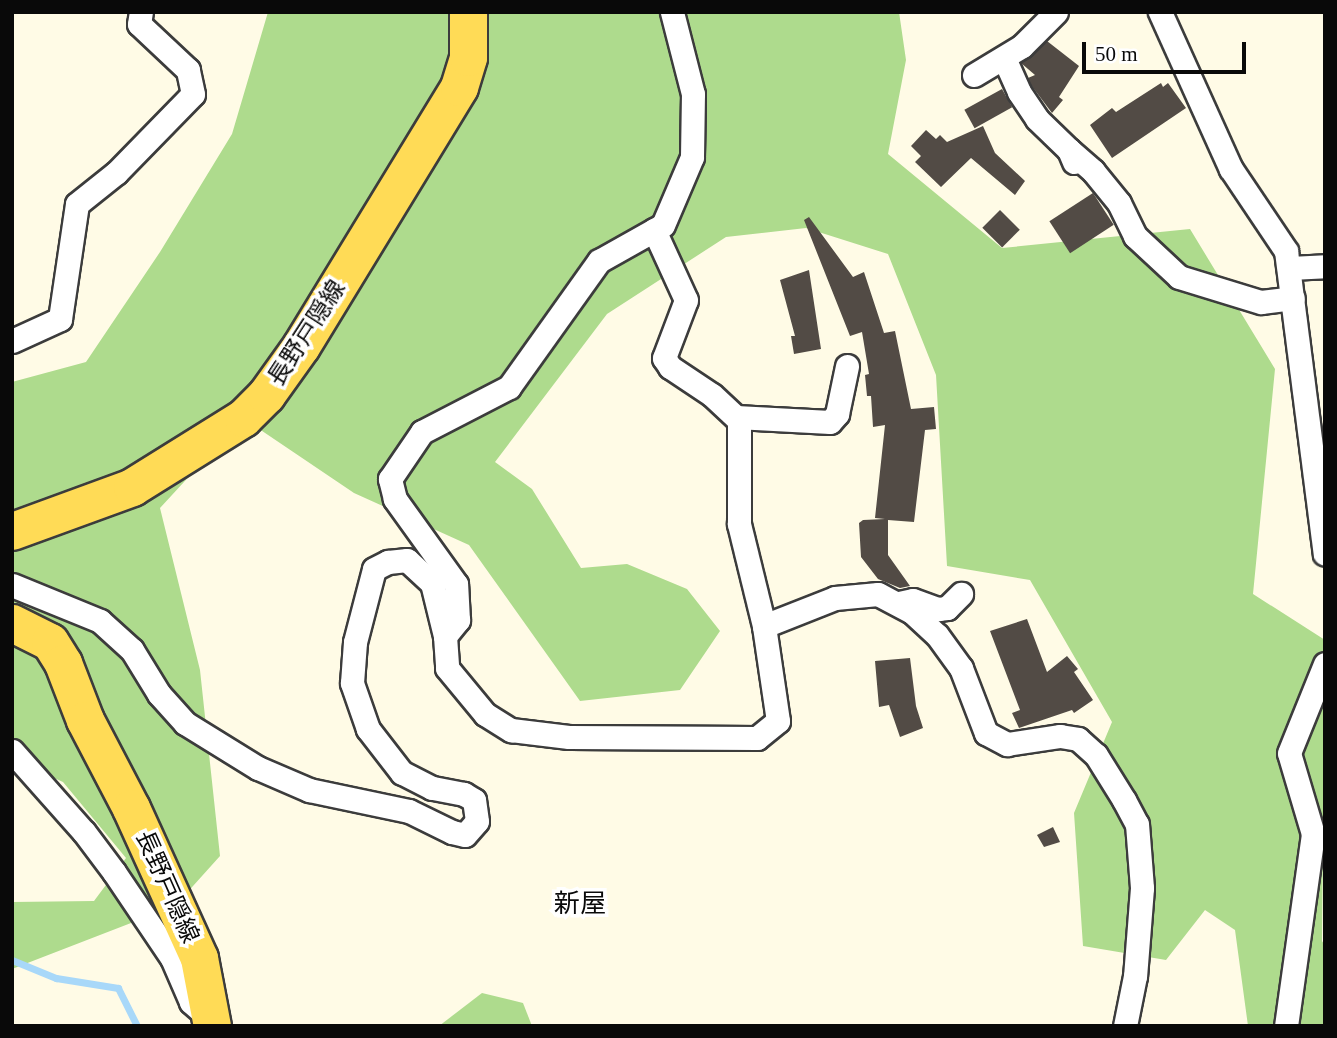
<!DOCTYPE html>
<meta charset="utf-8">
<style>
body{margin:0}
#map{position:relative;width:1337px;height:1038px;overflow:hidden;background:#fffbe6;font-family:"Times New Roman","Noto Sans JP",serif}
div>[style]{position:absolute}
[style*='--x']{left:calc(var(--x)*1px);top:calc(var(--y)*1px);width:calc(var(--w)*1px);rotate:calc(var(--a)*1deg)}
.forest>*{inset:0;background:#aedb8d}
.stream>*{height:7px;margin:-3.5px;padding:0 3.5px;transform-origin:3.5px;border-radius:3.5px;background:#a8d8f9}
.building>*{inset:0;background:#524b45;transform-origin:0 0}
.roads{filter:drop-shadow(2px 0 #3c3c3c) drop-shadow(-2px 0 #3c3c3c) drop-shadow(0 2px #3c3c3c) drop-shadow(0 -2px #3c3c3c)}
.minor>*{height:23px;margin:-11.5px;padding:0 11.5px;transform-origin:11.5px;border-radius:11.5px;background:#fff}
.primary>*{height:37px;margin:-18.5px;padding:0 18.5px;transform-origin:18.5px;border-radius:18.5px;background:#ffdb56}
span{translate:-50% -50%;white-space:nowrap;text-align:center;line-height:1.15;-webkit-text-stroke:7px #fff;paint-order:stroke}
.street-label{font-size:24px;color:#090909}
.neighbourhood-label{font-size:26px;color:#090909}
.frame{position:absolute;inset:0;border:14px solid #090909;pointer-events:none}
.scale{position:absolute;left:1082px;top:42px;width:164px;height:32px;box-sizing:border-box;border:4px solid #090909;border-top:0;padding-left:9px;font-size:21px;line-height:24px;white-space:nowrap;color:#090909;-webkit-text-stroke:5px #fff;paint-order:stroke}
</style>
<div id="map">
<div class="forest">
<i style="clip-path:polygon(268px 12px,899px 12px,906px 60px,888px 154px,1002px 248px,1190px 229px,1275px 369px,1253px 594px,1325px 640px,1322px 941px,1325px 946px,1325px 1026px,1248px 1026px,1235px 930px,1205px 910px,1166px 960px,1083px 946px,1074px 813px,1112px 722px,1030px 580px,947px 566px,936px 375px,888px 254px,806px 228px,726px 237px,607px 314px,495px 462px,532px 489px,581px 568px,627px 564px,687px 589px,720px 631px,680px 690px,580px 701px,469px 545px,354px 493px,243px 418px,160px 508px,200px 670px,220px 856px,175px 906px,12px 969px,12px 902px,94px 901px,126px 858px,63px 782px,12px 759px,12px 382px,86px 362px,160px 252px,232px 134px)"></i>
<i style="clip-path:polygon(482px 993px,523px 1003px,532px 1026px,439px 1026px)"></i>
</div>
<div class="stream">
<i style="--x:12;--y:960;--w:48;--a:22.2"></i>
<i style="--x:56;--y:978;--w:63;--a:9.2"></i>
<i style="--x:118;--y:988;--w:42;--a:63.4"></i>
</div>
<div class="building">
<i style="clip-path:polygon(1047px 41px,1079px 66px,1059px 97px,1063px 100px,1052px 113px,1031px 85px,1028px 78px,1035px 75px,1021px 63px)"></i>
<i style="clip-path:polygon(1161px 83px,1163px 87px,1168px 83px,1186px 108px,1112px 158px,1090px 125px,1112px 108px,1116px 112px)"></i>
<i style="left:1002px;top:89px;width:21px;height:43px;rotate:61deg"></i>
<i style="clip-path:polygon(983px 126px,995px 153px,1025px 181px,1015px 195px,971px 158px,941px 187px,915px 162px,921px 156px,911px 146px,926px 130px,936px 139px,940px 135px,947px 142px)"></i>
<i style="left:1093px;top:193px;width:38px;height:52px;rotate:57deg"></i>
<i style="left:1000px;top:210px;width:28px;height:25px;rotate:45deg"></i>
<i style="clip-path:polygon(809px 217px,853px 277px,864px 272px,884px 333px,895px 331px,911px 409px,934px 407px,936px 429px,925px 430px,914px 522px,888px 520px,888px 555px,910px 586px,900px 588px,878px 579px,861px 557px,859px 523px,863px 520px,885px 519px,875px 518px,885px 425px,873px 427px,871px 396px,867px 396px,865px 375px,869px 374px,862px 332px,850px 336px,804px 220px)"></i>
<i style="clip-path:polygon(809px 270px,821px 349px,794px 354px,791px 336px,795px 336px,780px 280px)"></i>
<i style="clip-path:polygon(1027px 619px,1047px 672px,1067px 656px,1078px 669px,1074px 672px,1093px 700px,1074px 713px,1072px 710px,1019px 728px,1012px 713px,1020px 710px,990px 631px)"></i>
<i style="clip-path:polygon(910px 658px,916px 706px,923px 728px,900px 737px,889px 705px,879px 707px,875px 661px)"></i>
<i style="clip-path:polygon(1053px 827px,1060px 842px,1044px 847px,1037px 835px)"></i>
</div>
<div class="roads">
<div class="minor">
<i style="--x:1160;--y:12;--w:172;--a:65.7"></i>
<i style="--x:1231;--y:169;--w:99;--a:56.1"></i>
<i style="--x:1286;--y:251;--w:305;--a:82.7"></i>
<i style="--x:1004;--y:58;--w:37;--a:66"></i>
<i style="--x:1019;--y:92;--w:32;--a:56"></i>
<i style="--x:1037;--y:119;--w:45;--a:44.1"></i>
<i style="--x:1069;--y:150;--w:13;--a:67"></i>
<i style="--x:974;--y:75;--w:56;--a:-31.1"></i>
<i style="--x:1022;--y:46;--w:48;--a:-45"></i>
<i style="--x:1069;--y:150;--w:32;--a:41"></i>
<i style="--x:1093;--y:171;--w:41;--a:50.9"></i>
<i style="--x:1119;--y:203;--w:37;--a:64"></i>
<i style="--x:1135;--y:236;--w:60;--a:43"></i>
<i style="--x:1179;--y:277;--w:86;--a:17"></i>
<i style="--x:1261;--y:302;--w:32;--a:-7"></i>
<i style="--x:654;--y:230;--w:77;--a:65.4"></i>
<i style="--x:686;--y:300;--w:62;--a:110.8"></i>
<i style="--x:664;--y:358;--w:11;--a:56"></i>
<i style="--x:670;--y:367;--w:50;--a:33.7"></i>
<i style="--x:712;--y:395;--w:37;--a:43"></i>
<i style="--x:739;--y:420;--w:104;--a:90"></i>
<i style="--x:739;--y:524;--w:105;--a:76.2"></i>
<i style="--x:1290;--y:268;--w:35;--a:-3"></i>
<i style="--x:12;--y:341;--w:53;--a:-24.6"></i>
<i style="--x:60;--y:319;--w:116;--a:-81.6"></i>
<i style="--x:77;--y:204;--w:50;--a:-38.5"></i>
<i style="--x:116;--y:173;--w:110;--a:-45.7"></i>
<i style="--x:193;--y:94;--w:25;--a:-102"></i>
<i style="--x:188;--y:70;--w:67;--a:-136.8"></i>
<i style="--x:139;--y:24;--w:12;--a:-81"></i>
<i style="--x:736;--y:417;--w:94;--a:3"></i>
<i style="--x:830;--y:422;--w:11;--a:-49"></i>
<i style="--x:837;--y:414;--w:49;--a:-78.2"></i>
<i style="--x:12;--y:585;--w:95;--a:22.2"></i>
<i style="--x:100;--y:621;--w:43;--a:42.2"></i>
<i style="--x:132;--y:650;--w:52;--a:58.5"></i>
<i style="--x:159;--y:694;--w:39;--a:48"></i>
<i style="--x:185;--y:723;--w:86;--a:31.7"></i>
<i style="--x:258;--y:768;--w:56;--a:23.3"></i>
<i style="--x:309;--y:790;--w:102;--a:11.9"></i>
<i style="--x:409;--y:811;--w:48;--a:26"></i>
<i style="--x:452;--y:832;--w:13;--a:13"></i>
<i style="--x:465;--y:835;--w:18;--a:-49"></i>
<i style="--x:477;--y:821;--w:21;--a:-98"></i>
<i style="--x:474;--y:800;--w:12;--a:-149"></i>
<i style="--x:464;--y:794;--w:33;--a:-169"></i>
<i style="--x:432;--y:788;--w:34;--a:-153"></i>
<i style="--x:402;--y:773;--w:56;--a:-127.7"></i>
<i style="--x:368;--y:729;--w:49;--a:-109.2"></i>
<i style="--x:352;--y:683;--w:41;--a:-85.8"></i>
<i style="--x:355;--y:642;--w:75;--a:-75.4"></i>
<i style="--x:374;--y:569;--w:16;--a:-27"></i>
<i style="--x:388;--y:562;--w:19;--a:-6"></i>
<i style="--x:407;--y:560;--w:34;--a:43"></i>
<i style="--x:432;--y:583;--w:55;--a:76.2"></i>
<i style="--x:445;--y:636;--w:32;--a:86"></i>
<i style="--x:447;--y:668;--w:60;--a:50.4"></i>
<i style="--x:485;--y:714;--w:31;--a:32"></i>
<i style="--x:511;--y:730;--w:58;--a:6.9"></i>
<i style="--x:569;--y:737;--w:188;--a:0.3"></i>
<i style="--x:757;--y:738;--w:27;--a:-39"></i>
<i style="--x:778;--y:721;--w:96;--a:-98.4"></i>
<i style="--x:764;--y:626;--w:76;--a:-21.5"></i>
<i style="--x:835;--y:598;--w:43;--a:-5.3"></i>
<i style="--x:878;--y:594;--w:38;--a:28"></i>
<i style="--x:912;--y:612;--w:34;--a:43"></i>
<i style="--x:937;--y:635;--w:41;--a:54"></i>
<i style="--x:961;--y:668;--w:70;--a:69"></i>
<i style="--x:986;--y:733;--w:24;--a:28"></i>
<i style="--x:1007;--y:744;--w:54;--a:-8.6"></i>
<i style="--x:1060;--y:736;--w:18;--a:9"></i>
<i style="--x:1078;--y:739;--w:24;--a:42"></i>
<i style="--x:1096;--y:755;--w:53;--a:58.1"></i>
<i style="--x:1124;--y:800;--w:27;--a:62"></i>
<i style="--x:1137;--y:824;--w:64;--a:85.5"></i>
<i style="--x:1142;--y:888;--w:88;--a:94.5"></i>
<i style="--x:1135;--y:976;--w:51;--a:101.3"></i>
<i style="--x:899;--y:603;--w:14;--a:-12"></i>
<i style="--x:913;--y:600;--w:27;--a:20"></i>
<i style="--x:938;--y:609;--w:9;--a:-6"></i>
<i style="--x:947;--y:608;--w:20;--a:-45"></i>
<i style="--x:445;--y:636;--w:21;--a:-51"></i>
<i style="--x:458;--y:620;--w:36;--a:-93"></i>
<i style="--x:456;--y:584;--w:105;--a:-125.7"></i>
<i style="--x:395;--y:499;--w:21;--a:-104"></i>
<i style="--x:390;--y:479;--w:57;--a:-55.8"></i>
<i style="--x:422;--y:432;--w:98;--a:-27.3"></i>
<i style="--x:509;--y:387;--w:155;--a:-54.5"></i>
<i style="--x:599;--y:261;--w:73;--a:-29.4"></i>
<i style="--x:663;--y:225;--w:74;--a:-66.9"></i>
<i style="--x:692;--y:157;--w:63;--a:-89.1"></i>
<i style="--x:693;--y:94;--w:85;--a:-104.4"></i>
<i style="--x:12;--y:751;--w:108;--a:48.4"></i>
<i style="--x:84;--y:832;--w:50;--a:53.1"></i>
<i style="--x:114;--y:872;--w:104;--a:56"></i>
<i style="--x:172;--y:958;--w:48;--a:66.6"></i>
<i style="--x:191;--y:1002;--w:21;--a:41"></i>
<i style="--x:1286;--y:1026;--w:194;--a:-82"></i>
<i style="--x:1313;--y:834;--w:84;--a:-106.5"></i>
<i style="--x:1289;--y:753;--w:96;--a:-68"></i>
</div>
<div class="primary">
<i style="--x:12;--y:531;--w:128;--a:-20.1"></i>
<i style="--x:132;--y:487;--w:131;--a:-31.9"></i>
<i style="--x:243;--y:418;--w:33;--a:-45"></i>
<i style="--x:266;--y:395;--w:60;--a:-54.5"></i>
<i style="--x:301;--y:346;--w:303;--a:-58.6"></i>
<i style="--x:459;--y:87;--w:31;--a:-73"></i>
<i style="--x:468;--y:57;--w:45;--a:-90"></i>
<i style="--x:12;--y:623;--w:42;--a:26.6"></i>
<i style="--x:50;--y:642;--w:25;--a:58"></i>
<i style="--x:63;--y:663;--w:61;--a:68.9"></i>
<i style="--x:85;--y:720;--w:99;--a:62.4"></i>
<i style="--x:131;--y:808;--w:165;--a:65.6"></i>
<i style="--x:199;--y:958;--w:69;--a:79.2"></i>
</div>
</div>
<div class="street-label">
<span style="left:307px;top:333px;rotate:-57deg">長野戸隠線</span>
<span style="left:167px;top:887px;rotate:66deg">長野戸隠線</span>
</div>
<div class="neighbourhood-label">
<span style="left:580px;top:904px">新屋</span>
</div>
<div class="frame"></div>
<div class="scale">50 m</div>
</div>
